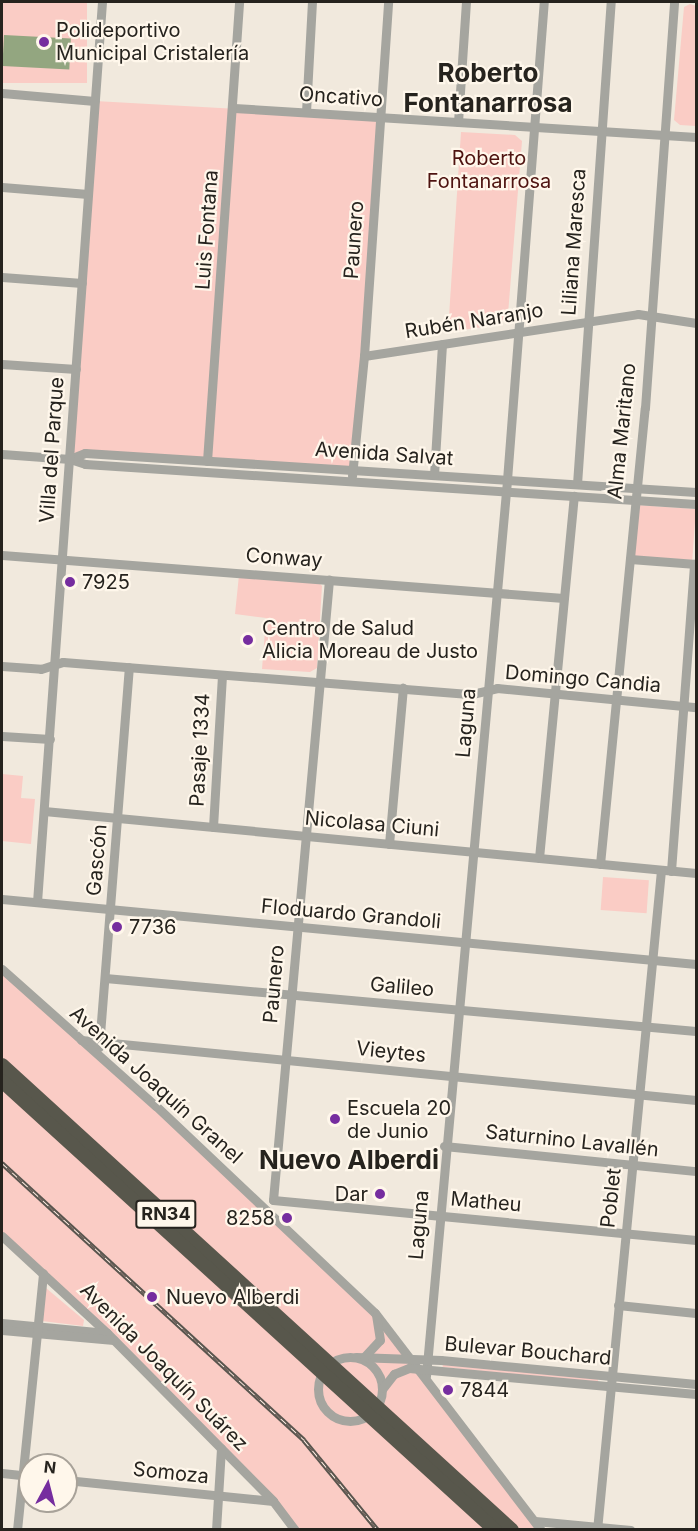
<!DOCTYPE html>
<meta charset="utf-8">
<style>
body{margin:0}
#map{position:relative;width:698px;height:1531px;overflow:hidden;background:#f1e9dd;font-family:Inter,sans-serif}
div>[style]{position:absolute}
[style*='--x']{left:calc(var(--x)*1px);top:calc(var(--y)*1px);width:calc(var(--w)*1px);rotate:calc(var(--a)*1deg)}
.green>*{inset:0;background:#faccc5;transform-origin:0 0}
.water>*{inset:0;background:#93a680;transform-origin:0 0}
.minor>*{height:9px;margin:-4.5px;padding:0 4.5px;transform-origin:4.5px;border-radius:4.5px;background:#a5a59f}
.minor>.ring{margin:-4.5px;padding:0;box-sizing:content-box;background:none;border:9px solid #a5a59f;border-radius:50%}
.highway>*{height:14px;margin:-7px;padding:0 7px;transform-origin:7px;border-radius:7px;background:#58574c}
.rail>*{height:4.5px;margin-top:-2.25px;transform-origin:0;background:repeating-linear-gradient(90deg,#fff7eb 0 7px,#59554e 0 14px);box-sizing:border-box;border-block:2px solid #59554e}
.dots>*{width:16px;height:16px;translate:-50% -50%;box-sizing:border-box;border:3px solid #fff7eb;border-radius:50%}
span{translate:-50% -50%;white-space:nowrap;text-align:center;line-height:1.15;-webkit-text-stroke:4.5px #fff7eb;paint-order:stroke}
.shield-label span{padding:2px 4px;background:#fff7eb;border:2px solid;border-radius:4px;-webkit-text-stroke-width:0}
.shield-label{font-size:18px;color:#26231e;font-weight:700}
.poi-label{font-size:20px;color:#26231e}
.left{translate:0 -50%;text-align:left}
.right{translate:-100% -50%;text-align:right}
.street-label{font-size:20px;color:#26231e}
.park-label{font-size:20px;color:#4e1310}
.district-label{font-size:26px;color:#26231e;font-weight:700}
.frame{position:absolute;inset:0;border:3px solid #26231e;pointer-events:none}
.north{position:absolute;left:18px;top:1453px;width:60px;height:60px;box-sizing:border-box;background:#fff7eb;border:2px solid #a8a299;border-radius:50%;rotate:7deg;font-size:16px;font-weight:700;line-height:24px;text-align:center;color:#26231e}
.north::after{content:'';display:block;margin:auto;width:21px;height:27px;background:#762d9f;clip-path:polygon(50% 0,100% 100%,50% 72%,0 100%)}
</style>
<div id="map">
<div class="green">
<i style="left:2px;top:2px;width:85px;height:81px"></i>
<i style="clip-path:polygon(690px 4px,696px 6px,696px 126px,680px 125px,674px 120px,684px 7px)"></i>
<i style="clip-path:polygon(95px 101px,380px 117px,352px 470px,85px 453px,70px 459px)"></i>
<i style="clip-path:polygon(461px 132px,515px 135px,522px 141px,508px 314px,498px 325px,448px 332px)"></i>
<i style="left:637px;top:505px;width:59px;height:51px;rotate:4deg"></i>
<i style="clip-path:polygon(239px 575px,318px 582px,322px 586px,317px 668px,310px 672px,262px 669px,266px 618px,235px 614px)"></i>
<i style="clip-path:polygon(2px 774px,23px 776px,21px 798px,35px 799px,31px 844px,2px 841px)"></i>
<i style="left:603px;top:877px;width:46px;height:33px;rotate:4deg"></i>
<i style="clip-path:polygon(2px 969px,359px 1297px,541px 1529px,295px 1529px,273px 1501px,2px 1236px)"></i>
<i style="clip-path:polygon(46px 1288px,84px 1320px,83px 1326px,42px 1321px)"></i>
<i style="left:443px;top:1363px;width:156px;height:4px;rotate:6deg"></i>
</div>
<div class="water">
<i style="left:4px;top:35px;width:67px;height:31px;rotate:3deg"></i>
</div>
<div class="minor">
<i style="--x:2;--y:93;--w:93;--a:4.9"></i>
<i style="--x:234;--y:108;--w:463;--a:3.6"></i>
<i style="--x:306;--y:112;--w:110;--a:-86.9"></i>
<i style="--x:458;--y:122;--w:120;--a:-86.2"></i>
<i style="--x:2;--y:187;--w:86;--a:4.7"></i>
<i style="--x:2;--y:277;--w:80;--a:4.3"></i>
<i style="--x:364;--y:356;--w:277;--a:-8.7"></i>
<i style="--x:638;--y:314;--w:59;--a:8.8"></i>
<i style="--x:2;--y:364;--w:74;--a:3.9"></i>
<i style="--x:2;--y:454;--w:68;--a:4.2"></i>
<i style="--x:70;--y:459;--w:16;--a:18"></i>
<i style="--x:85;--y:464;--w:612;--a:3.75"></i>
<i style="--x:70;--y:459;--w:16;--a:-22"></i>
<i style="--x:85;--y:453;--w:612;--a:3.65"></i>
<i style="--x:207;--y:461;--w:460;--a:-86"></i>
<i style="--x:434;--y:475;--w:131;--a:-86.5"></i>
<i style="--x:352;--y:476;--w:121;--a:-84.3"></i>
<i style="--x:364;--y:356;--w:355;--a:-86.1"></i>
<i style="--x:577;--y:484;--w:483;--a:-86"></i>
<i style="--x:2;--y:555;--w:563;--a:4.38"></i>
<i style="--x:630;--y:559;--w:66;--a:4.3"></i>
<i style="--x:2;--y:666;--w:39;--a:4"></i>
<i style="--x:41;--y:669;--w:23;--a:-18"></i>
<i style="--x:63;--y:662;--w:410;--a:4.5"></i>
<i style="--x:472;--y:694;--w:26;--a:-13"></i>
<i style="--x:497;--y:688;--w:200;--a:5.5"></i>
<i style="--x:2;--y:736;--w:48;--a:3.6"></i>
<i style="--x:44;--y:811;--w:655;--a:5.43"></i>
<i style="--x:213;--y:827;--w:152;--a:-86.6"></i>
<i style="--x:389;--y:844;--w:157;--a:-84.9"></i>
<i style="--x:539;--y:858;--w:364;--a:-84.5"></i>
<i style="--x:600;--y:864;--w:458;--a:-84.4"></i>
<i style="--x:645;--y:408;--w:407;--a:-85.9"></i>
<i style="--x:671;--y:871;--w:308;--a:-85.7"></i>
<i style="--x:2;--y:899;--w:697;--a:5.35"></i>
<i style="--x:37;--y:902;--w:902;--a:-85.87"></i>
<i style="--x:2;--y:969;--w:206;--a:41.7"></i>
<i style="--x:156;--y:1106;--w:301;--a:43.4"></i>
<i style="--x:375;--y:1313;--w:273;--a:52.6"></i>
<i style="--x:105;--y:978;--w:593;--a:5.12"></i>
<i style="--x:81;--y:1040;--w:618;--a:5.57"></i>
<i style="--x:99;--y:1047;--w:381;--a:-85.5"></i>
<i style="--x:444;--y:1146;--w:253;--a:5.7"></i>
<i style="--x:273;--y:1200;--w:623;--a:-84.84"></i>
<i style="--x:273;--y:1200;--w:425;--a:5.4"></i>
<i style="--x:2;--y:1236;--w:143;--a:42.7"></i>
<i style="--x:107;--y:1333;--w:236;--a:45.3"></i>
<i style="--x:273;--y:1501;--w:36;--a:53"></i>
<i style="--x:618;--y:1305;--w:78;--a:5.9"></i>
<i style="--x:2;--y:1323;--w:105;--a:5.4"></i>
<i style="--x:2;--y:1330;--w:112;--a:5.1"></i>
<i class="ring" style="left:318px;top:1357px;width:55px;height:55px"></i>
<i style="--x:356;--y:1357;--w:85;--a:2"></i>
<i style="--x:441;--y:1360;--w:256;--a:5.4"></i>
<i style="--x:364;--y:1357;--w:23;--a:-47"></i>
<i style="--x:380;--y:1340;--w:25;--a:-99"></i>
<i style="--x:426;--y:1376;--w:900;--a:-84.83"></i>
<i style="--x:507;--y:480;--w:479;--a:-85.6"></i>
<i style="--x:383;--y:1388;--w:18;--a:-52"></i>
<i style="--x:394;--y:1374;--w:16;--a:-22"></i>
<i style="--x:409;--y:1368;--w:288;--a:5.2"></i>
<i style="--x:2;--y:1473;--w:28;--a:6"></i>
<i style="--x:66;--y:1480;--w:208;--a:5.8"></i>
<i style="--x:535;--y:1521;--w:96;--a:5.4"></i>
<i style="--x:17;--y:1530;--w:258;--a:-84.2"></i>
<i style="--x:216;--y:1530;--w:82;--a:-86.5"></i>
<i style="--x:597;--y:1530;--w:663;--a:-84.46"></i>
</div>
<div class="highway">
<i style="--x:2;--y:1065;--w:690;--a:42.36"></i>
<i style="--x:2;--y:1081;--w:667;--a:42.33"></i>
</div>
<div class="rail">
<i style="--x:2;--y:1163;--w:410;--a:42.5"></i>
<i style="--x:304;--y:1440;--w:117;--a:50.6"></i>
</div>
<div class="dots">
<i style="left:44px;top:42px;background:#762d9f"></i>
<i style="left:70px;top:582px;background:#762d9f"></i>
<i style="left:248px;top:640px;background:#762d9f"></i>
<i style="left:117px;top:927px;background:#762d9f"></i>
<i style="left:335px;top:1119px;background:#762d9f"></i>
<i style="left:380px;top:1194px;background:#762d9f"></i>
<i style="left:287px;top:1218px;background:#762d9f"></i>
<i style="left:152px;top:1297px;background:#762d9f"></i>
<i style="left:448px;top:1390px;background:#762d9f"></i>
</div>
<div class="shield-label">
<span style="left:166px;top:1214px">RN34</span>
</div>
<div class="poi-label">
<span class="left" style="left:56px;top:42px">Polideportivo<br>Municipal Cristalería</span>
<span class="left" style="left:82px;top:582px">7925</span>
<span class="left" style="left:262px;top:640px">Centro de Salud<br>Alicia Moreau de Justo</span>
<span class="left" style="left:129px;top:927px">7736</span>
<span class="left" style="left:347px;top:1120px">Escuela 20<br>de Junio</span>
<span class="right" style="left:368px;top:1194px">Dar</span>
<span class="right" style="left:275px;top:1218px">8258</span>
<span class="left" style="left:166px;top:1297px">Nuevo Alberdi</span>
<span class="left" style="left:460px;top:1390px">7844</span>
</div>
<div class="street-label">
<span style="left:341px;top:97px;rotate:4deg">Oncativo</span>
<span style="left:207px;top:230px;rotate:-86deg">Luis Fontana</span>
<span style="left:354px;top:240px;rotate:-86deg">Paunero</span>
<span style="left:574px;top:242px;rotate:-86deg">Liliana Maresca</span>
<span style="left:474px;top:321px;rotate:-9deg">Rubén Naranjo</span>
<span style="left:622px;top:431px;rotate:-84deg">Alma Maritano</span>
<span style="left:52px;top:450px;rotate:-86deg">Villa del Parque</span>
<span style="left:384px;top:454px;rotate:4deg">Avenida Salvat</span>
<span style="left:284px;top:558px;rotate:4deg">Conway</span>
<span style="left:583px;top:679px;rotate:5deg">Domingo Candia</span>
<span style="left:466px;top:723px;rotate:-85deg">Laguna</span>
<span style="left:200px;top:750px;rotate:-87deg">Pasaje 1334</span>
<span style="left:372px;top:824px;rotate:5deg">Nicolasa Ciuni</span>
<span style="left:97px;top:860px;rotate:-85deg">Gascón</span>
<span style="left:351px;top:914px;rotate:5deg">Floduardo Grandoli</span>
<span style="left:274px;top:984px;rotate:-85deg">Paunero</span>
<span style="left:402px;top:987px;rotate:5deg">Galileo</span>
<span style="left:391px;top:1052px;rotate:6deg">Vieytes</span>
<span style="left:156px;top:1085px;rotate:42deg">Avenida Joaquín Granel</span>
<span style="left:572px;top:1141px;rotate:6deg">Saturnino Lavallén</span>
<span style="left:611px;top:1198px;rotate:-84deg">Poblet</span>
<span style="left:486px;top:1202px;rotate:5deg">Matheu</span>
<span style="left:419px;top:1225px;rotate:-85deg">Laguna</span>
<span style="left:528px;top:1351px;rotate:5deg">Bulevar Bouchard</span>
<span style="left:164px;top:1367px;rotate:45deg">Avenida Joaquín Suárez</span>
<span style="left:171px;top:1473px;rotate:6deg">Somoza</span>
</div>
<div class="park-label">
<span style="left:489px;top:170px">Roberto<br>Fontanarrosa</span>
</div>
<div class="district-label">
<span style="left:488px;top:88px">Roberto<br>Fontanarrosa</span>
<span style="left:349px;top:1160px">Nuevo Alberdi</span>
</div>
<div class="frame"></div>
<div class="north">N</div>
</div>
